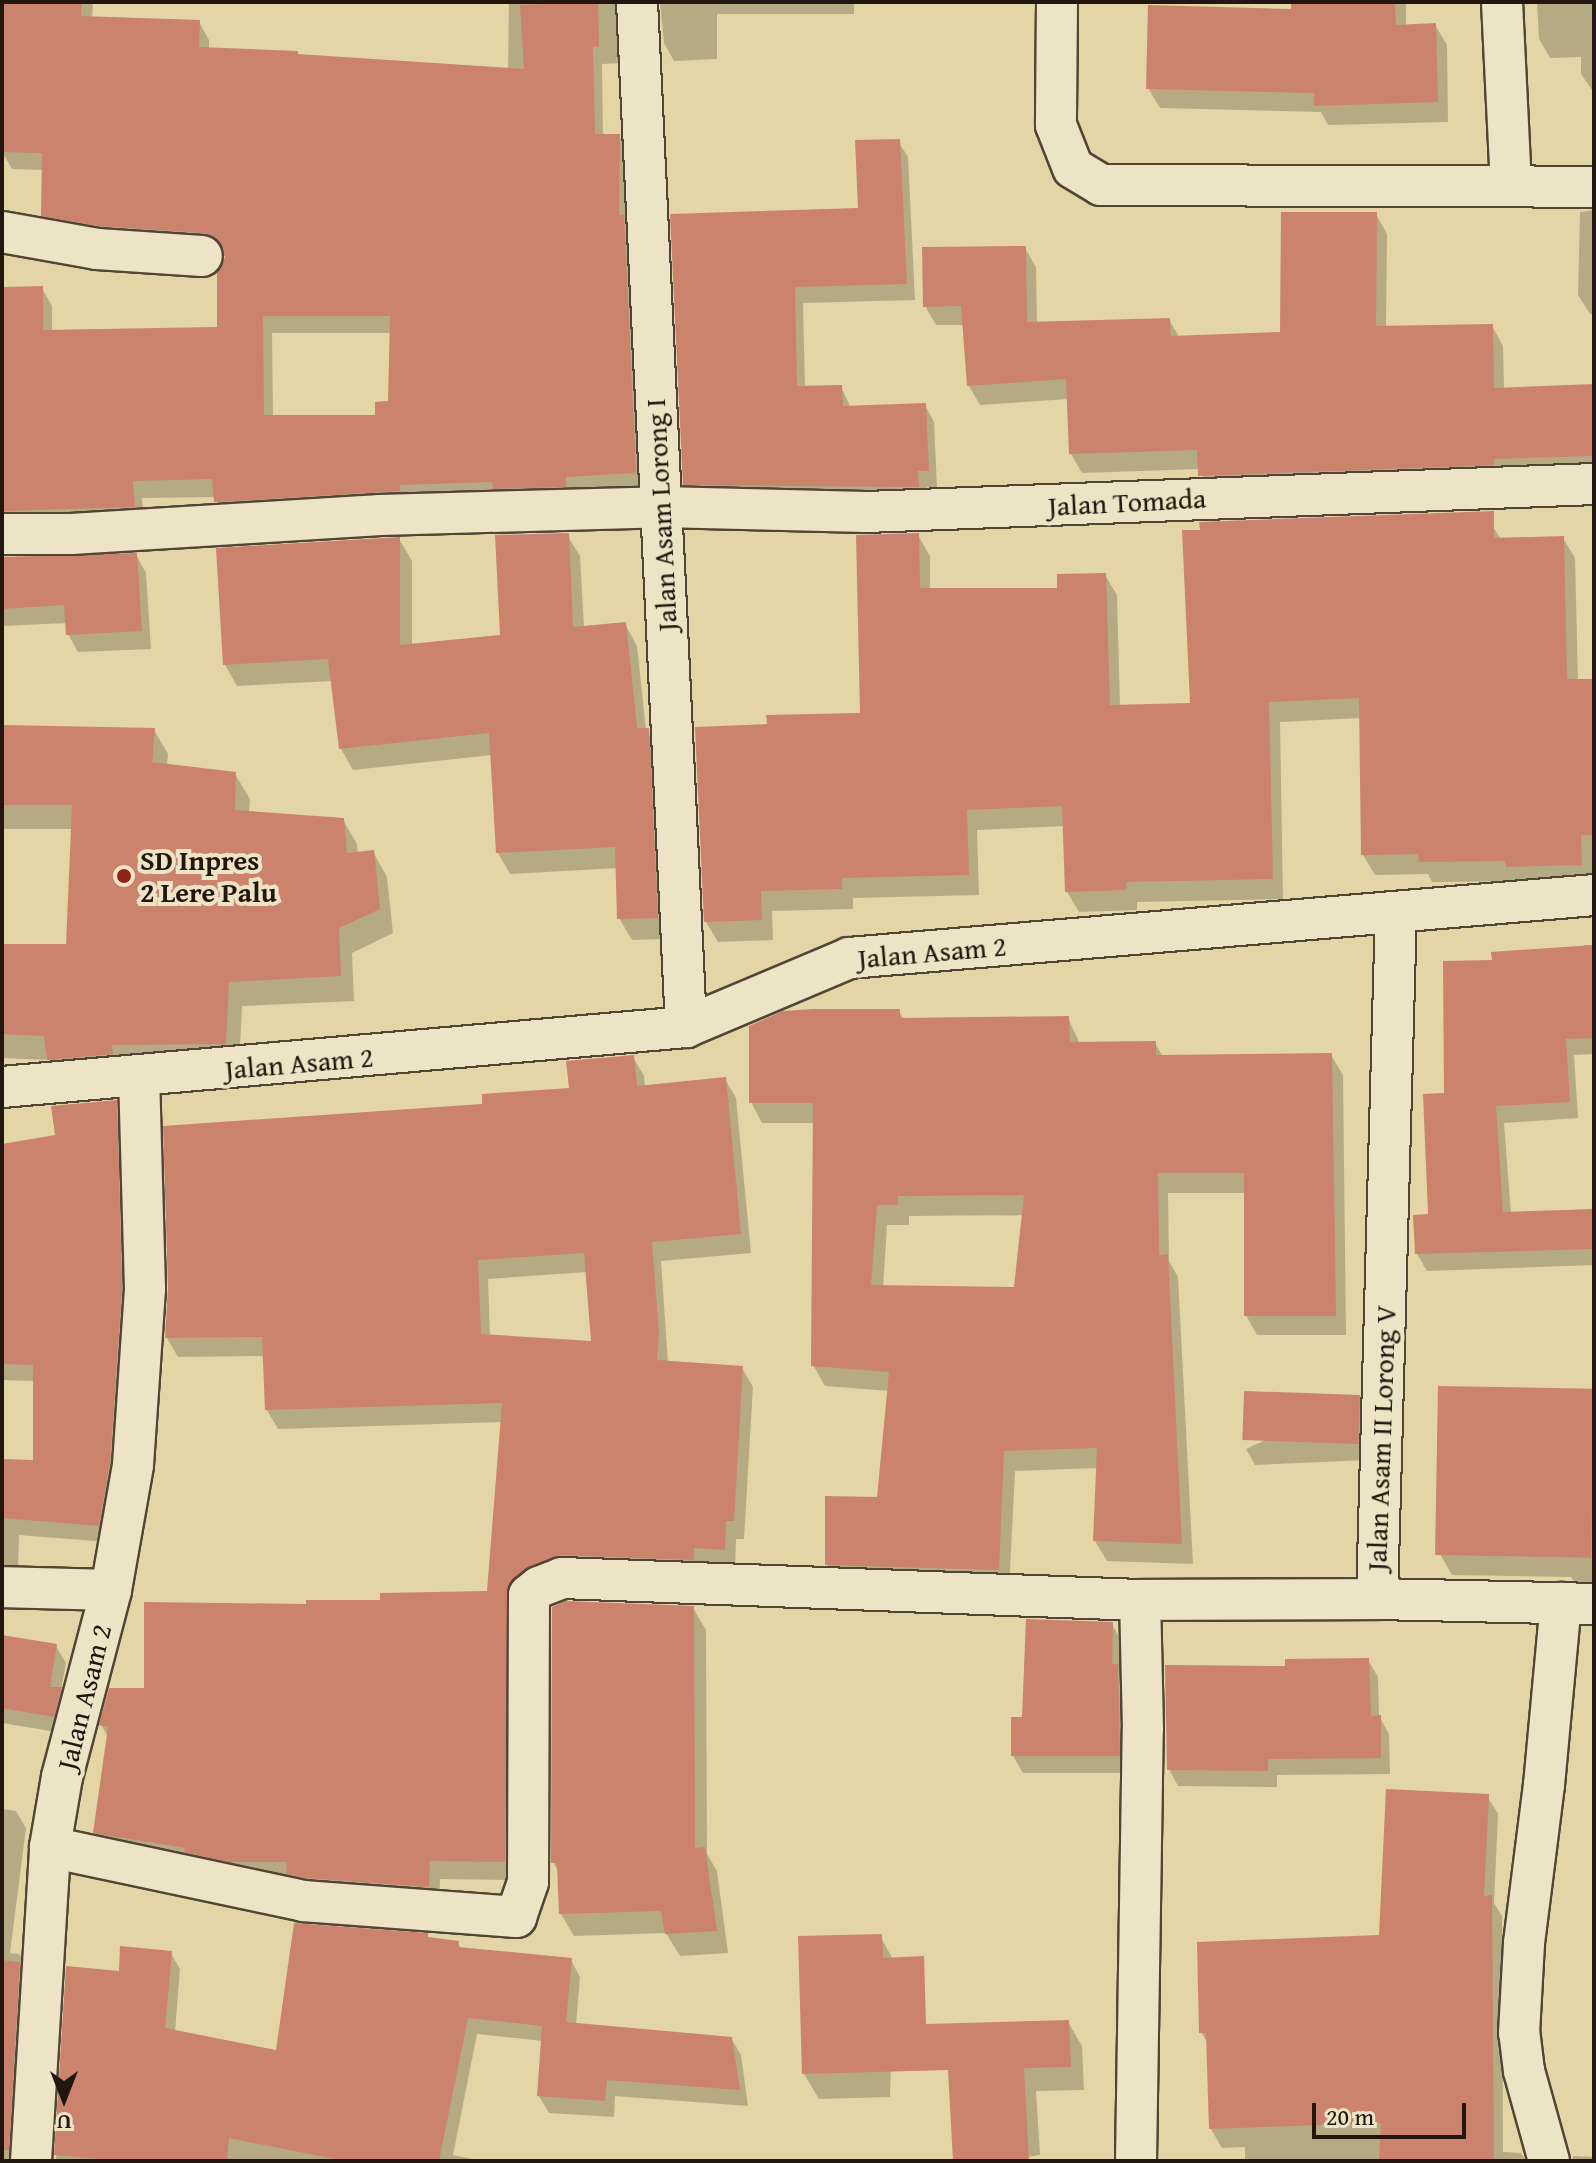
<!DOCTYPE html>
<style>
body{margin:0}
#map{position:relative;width:1596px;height:2163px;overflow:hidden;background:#e3d5a6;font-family:"Gentium Book Plus",serif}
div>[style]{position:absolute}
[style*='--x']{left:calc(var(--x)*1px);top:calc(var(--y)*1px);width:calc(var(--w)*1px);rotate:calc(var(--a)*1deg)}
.shadow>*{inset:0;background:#0003}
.building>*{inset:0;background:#cb836e;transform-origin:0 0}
.roads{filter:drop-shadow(2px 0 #534535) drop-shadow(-2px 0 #534535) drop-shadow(0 2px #534535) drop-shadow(0 -2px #534535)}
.minor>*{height:40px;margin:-20px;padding:0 20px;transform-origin:20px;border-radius:20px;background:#ede4c5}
.dots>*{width:22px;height:22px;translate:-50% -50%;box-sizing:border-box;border:4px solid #ede4c5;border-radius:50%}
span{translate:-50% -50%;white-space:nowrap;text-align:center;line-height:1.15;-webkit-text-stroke:8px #ede4c5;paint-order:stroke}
.street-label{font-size:28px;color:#23150f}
.poi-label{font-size:28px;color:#23150f;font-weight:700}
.left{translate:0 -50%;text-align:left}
.frame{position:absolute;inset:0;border:4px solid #23150f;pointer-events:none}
.north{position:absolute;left:24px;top:2059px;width:80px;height:80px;-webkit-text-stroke:6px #ede4c5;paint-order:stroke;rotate:180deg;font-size:22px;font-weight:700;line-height:32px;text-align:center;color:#23150f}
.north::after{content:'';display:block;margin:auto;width:28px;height:36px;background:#23150f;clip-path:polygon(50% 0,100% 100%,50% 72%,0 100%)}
.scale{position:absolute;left:1312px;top:2103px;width:154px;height:36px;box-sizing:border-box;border:4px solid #23150f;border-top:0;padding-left:10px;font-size:24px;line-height:28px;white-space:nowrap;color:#23150f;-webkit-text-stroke:6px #ede4c5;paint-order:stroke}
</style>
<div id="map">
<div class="shadow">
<i style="clip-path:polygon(evenodd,2px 2px,93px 2px,92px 19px,199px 22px,209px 40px,209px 50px,508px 70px,509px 2px,633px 2px,625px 63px,602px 64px,603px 136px,619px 136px,629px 154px,646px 490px,226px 519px,215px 497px,142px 498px,144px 524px,2px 531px,2px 289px,42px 288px,52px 306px,52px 332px,219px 329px,227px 257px,215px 250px,54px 233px,43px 215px,44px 170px,12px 169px,2px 152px,2px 2px,272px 333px,392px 333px,390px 403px,377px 417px,273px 417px,272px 333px)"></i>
<i style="clip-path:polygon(660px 2px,854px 2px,854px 14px,717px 14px,717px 59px,674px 61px,664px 43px)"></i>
<i style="clip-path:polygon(1293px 2px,1406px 2px,1406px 26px,1435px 25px,1447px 45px,1448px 122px,1328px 125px,1321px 112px,1160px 108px,1148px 88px,1293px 11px)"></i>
<i style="clip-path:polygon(1537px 2px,1594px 2px,1594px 93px,1581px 74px,1581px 57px,1550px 58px,1539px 39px)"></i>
<i style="clip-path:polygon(898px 141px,908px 157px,915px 300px,803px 303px,805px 388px,841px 387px,851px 408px,925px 405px,934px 422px,937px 487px,927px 487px,927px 503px,695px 500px,685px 484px,672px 216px,860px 210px)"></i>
<i style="clip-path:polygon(1594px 210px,1594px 314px,1590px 314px,1578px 295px,1580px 212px)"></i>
<i style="clip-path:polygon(1376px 214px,1387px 234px,1386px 328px,1492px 326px,1503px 346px,1504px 389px,1594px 386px,1594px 474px,1211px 495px,1200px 469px,1082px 473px,1071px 454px,1069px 399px,980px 405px,969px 386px,964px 325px,936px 325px,925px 306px,1025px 248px,1036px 267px,1037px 324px,1169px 320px,1180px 338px,1282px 334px)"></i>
<i style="clip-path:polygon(1492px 525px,1501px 539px,1563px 538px,1575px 558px,1578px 681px,1594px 681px,1592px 885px,1519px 887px,1516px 881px,1432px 882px,1428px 874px,1375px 875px,1363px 855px,1361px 718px,1280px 722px,1283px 899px,1137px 902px,1137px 910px,1079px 912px,1067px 892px,1065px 826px,977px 830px,979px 895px,853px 898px,853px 909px,772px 911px,773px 940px,718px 942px,706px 922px,769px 726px,862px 715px,918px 535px,930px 556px,930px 590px,1059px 590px,1105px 575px,1117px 595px,1120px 707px,1192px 705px)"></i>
<i style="clip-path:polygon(567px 535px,580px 556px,584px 628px,625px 624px,637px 646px,646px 730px,660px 752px,669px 939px,632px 940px,619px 918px,618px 868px,510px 874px,498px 853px,492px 755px,353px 770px,341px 749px,332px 681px,237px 686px,225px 665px,399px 539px,412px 561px,412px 646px,502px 636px)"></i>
<i style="clip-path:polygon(136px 555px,146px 573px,151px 649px,78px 652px,68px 634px,67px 623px,2px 626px,2px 559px)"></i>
<i style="clip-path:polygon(2px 726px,154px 730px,168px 754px,167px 765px,235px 774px,250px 799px,249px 813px,343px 820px,357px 844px,358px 854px,373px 852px,387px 877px,393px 933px,352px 953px,354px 1001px,242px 1006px,239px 1068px,63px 1084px,49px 1060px,2px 1058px,2px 946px,68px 946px,73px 829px,2px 829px)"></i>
<i style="clip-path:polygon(1584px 945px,1594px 945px,1594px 1054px,1574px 1055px,1578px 1118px,1504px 1123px,1511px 1214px,1594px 1211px,1594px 1265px,1427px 1271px,1417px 1254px,1430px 1216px,1446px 1095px,1494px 962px,1584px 948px)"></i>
<i style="clip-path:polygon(evenodd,899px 1011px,904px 1020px,1068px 1018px,1080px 1044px,1155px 1043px,1163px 1057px,1331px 1055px,1343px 1075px,1346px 1335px,1257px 1335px,1246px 1315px,1246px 1193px,1168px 1193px,1169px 1261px,1178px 1277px,1193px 1564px,1107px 1561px,1095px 1541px,1098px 1468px,1015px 1471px,1009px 1590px,838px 1585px,827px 1564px,879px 1499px,890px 1391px,825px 1386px,813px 1365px,815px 1123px,762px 1123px,751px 1102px,899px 1011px,1024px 1215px,1016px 1289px,883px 1288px,887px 1225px,909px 1225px,909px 1216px,1024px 1215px)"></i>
<i style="clip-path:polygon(evenodd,633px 1057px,644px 1076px,645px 1087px,725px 1079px,736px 1098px,751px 1253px,661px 1261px,668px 1363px,742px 1368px,753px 1387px,744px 1539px,736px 1539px,735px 1568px,541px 1585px,515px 1880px,440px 1879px,439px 1906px,106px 1851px,95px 1832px,108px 1737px,101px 1725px,146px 1690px,308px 1606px,489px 1593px,502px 1422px,278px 1429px,267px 1410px,265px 1356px,178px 1357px,167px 1338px,170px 1288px,484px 1106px,571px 1089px,633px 1057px,587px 1272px,593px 1344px,490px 1337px,488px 1279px,587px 1272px)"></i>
<i style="clip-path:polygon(116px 1102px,125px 1119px,131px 1307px,108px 1542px,19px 1535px,18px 1574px,2px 1574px,2px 1461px,35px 1462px,35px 1381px,2px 1380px,2px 1146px,57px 1137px)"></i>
<i style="clip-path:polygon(1594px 1390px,1594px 1589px,1578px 1588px,1571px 1577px,1452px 1575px,1440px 1554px)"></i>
<i style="clip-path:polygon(1358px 1397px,1368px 1414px,1367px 1460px,1255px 1465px,1246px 1449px)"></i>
<i style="clip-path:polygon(693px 1608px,706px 1630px,707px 1854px,717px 1871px,728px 1953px,680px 1956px,666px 1933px,574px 1936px,561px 1914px,559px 1873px,553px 1862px)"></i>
<i style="clip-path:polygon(1112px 1624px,1121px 1641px,1121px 1673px,1127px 1683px,1128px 1773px,1023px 1773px,1013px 1756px,1024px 1719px)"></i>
<i style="clip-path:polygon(2px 1637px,56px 1646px,66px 1663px,61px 1689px,70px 1705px,63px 1733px,2px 1723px)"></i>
<i style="clip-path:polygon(1368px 1660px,1378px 1677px,1379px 1716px,1389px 1734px,1390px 1774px,1277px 1775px,1277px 1787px,1178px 1786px,1169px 1769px,1287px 1668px)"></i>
<i style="clip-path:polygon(1487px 1796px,1498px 1814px,1494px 1903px,1502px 1916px,1503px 2152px,1521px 2153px,1526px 2161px,1245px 2161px,1245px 2147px,1222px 2148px,1211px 2129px,1208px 2044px,1201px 2032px,1381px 1937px)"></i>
<i style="clip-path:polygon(2px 1809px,16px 1811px,26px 1828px,10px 1953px,19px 1954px,29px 1971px,18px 2161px,2px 2161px)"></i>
<i style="clip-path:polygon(880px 1936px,894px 1961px,890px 2097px,819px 2099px,804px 2074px)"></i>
<i style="clip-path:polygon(429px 1939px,458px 1943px,462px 1950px,571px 1960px,580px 1977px,576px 2025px,731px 2038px,741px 2055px,748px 2106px,615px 2096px,614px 2117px,549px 2113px,539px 2096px,543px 2041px,477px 2034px,453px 2155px,482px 2161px,56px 2161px,68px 1968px,121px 1973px,170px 1952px,180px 1969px,175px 2032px,278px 2053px)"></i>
<i style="clip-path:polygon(1068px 2022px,1082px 2046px,1084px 2090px,1036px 2091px,1040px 2155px,1015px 2159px,1036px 2161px,995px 2161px,954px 2136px)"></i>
<i style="clip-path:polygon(1573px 2156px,1594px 2157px,1594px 2161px,1573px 2161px)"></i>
</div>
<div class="building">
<i style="clip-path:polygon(evenodd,2px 2px,82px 2px,81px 16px,200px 20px,199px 47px,298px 51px,298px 54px,524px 69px,520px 5px,598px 2px,599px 46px,593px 47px,595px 134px,620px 134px,619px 215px,624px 215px,636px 473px,566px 477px,566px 487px,493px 489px,492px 482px,400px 485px,400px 491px,214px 502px,212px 479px,133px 481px,135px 507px,2px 511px,2px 287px,43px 286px,43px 330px,217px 327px,217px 273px,225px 257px,217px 238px,204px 233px,100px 226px,41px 216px,42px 153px,2px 152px,2px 2px,263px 316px,390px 316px,388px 401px,375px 402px,375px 415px,264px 415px,263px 316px)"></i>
<i style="clip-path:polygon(1291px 2px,1395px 2px,1396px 25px,1436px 23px,1438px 102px,1314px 106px,1314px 93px,1146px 89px,1148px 5px,1291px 9px)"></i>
<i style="clip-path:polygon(900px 139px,907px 284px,795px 287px,797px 386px,842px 385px,843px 406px,926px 403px,929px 471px,918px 471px,919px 487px,683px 485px,670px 214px,858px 208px,855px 140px)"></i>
<i style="clip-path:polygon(1281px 212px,1377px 212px,1376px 326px,1493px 324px,1494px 388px,1594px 384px,1594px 456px,1494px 459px,1494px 465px,1198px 476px,1197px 450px,1069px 454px,1066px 379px,967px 386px,961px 306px,923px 307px,922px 247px,1026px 246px,1027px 322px,1170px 318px,1171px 336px,1280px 332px)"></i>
<i style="clip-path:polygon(1494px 511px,1494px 538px,1564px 536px,1567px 679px,1594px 679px,1594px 835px,1581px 835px,1582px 865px,1506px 867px,1505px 861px,1419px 862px,1418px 854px,1361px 855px,1359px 698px,1269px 702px,1273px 879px,1126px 882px,1127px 890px,1065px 892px,1062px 806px,967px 810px,969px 875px,842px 878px,842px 889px,761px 891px,762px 920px,704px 922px,695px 727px,767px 724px,766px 715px,860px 713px,856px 535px,919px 533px,920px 588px,1057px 588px,1057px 574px,1106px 573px,1110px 705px,1190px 703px,1182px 530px,1200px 530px,1199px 522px)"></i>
<i style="clip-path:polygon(569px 533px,573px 627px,626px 622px,637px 728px,649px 728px,658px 918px,617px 919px,615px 847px,496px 853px,489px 733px,339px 749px,328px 659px,223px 665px,216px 548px,400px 537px,400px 645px,500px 635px,495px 535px)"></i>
<i style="clip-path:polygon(137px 553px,142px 631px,66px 635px,64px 605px,2px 609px,2px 557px)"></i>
<i style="clip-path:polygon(2px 725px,155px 728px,152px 762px,236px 772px,235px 810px,344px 818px,347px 853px,374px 850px,380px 909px,339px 928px,341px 976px,229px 982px,226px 1044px,112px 1045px,113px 1054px,47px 1060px,44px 1036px,2px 1034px,2px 944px,66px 944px,72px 805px,2px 805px)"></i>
<i style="clip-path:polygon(1594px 945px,1594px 1038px,1566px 1039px,1570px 1102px,1496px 1106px,1503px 1212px,1594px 1209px,1594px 1249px,1415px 1254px,1413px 1215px,1428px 1214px,1423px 1094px,1444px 1093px,1443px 961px,1492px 960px,1491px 952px)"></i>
<i style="clip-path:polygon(evenodd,814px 1009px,900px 1009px,900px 1018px,1069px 1016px,1070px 1042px,1156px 1041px,1156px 1055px,1332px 1053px,1336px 1316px,1244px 1316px,1244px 1173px,1158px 1173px,1159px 1255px,1168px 1254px,1182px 1544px,1093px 1541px,1097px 1448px,1004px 1451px,999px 1570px,825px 1565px,825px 1496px,877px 1497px,889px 1372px,811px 1366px,813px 1103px,749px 1103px,749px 1026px,783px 1011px,814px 1009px,1024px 1195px,1014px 1287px,871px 1285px,877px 1205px,898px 1205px,898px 1196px,1024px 1195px)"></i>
<i style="clip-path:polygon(evenodd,634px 1055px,637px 1086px,726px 1077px,741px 1234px,652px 1242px,659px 1333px,657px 1360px,743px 1366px,734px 1521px,726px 1521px,725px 1550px,694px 1548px,694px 1560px,562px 1555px,530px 1566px,509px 1584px,505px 1862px,430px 1861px,429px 1887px,306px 1878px,286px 1874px,287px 1862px,228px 1862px,184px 1852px,185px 1848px,93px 1833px,108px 1727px,99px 1725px,109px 1688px,144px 1688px,144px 1602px,306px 1604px,306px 1600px,380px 1600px,380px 1593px,487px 1591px,502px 1403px,265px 1410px,262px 1337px,165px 1338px,168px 1288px,163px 1126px,482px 1104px,482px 1094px,569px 1088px,566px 1061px,634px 1055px,584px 1253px,591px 1341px,481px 1334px,478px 1260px,584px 1253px)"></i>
<i style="clip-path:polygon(117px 1100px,122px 1289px,110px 1462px,99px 1526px,2px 1518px,2px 1459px,33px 1460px,33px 1365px,2px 1364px,2px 1144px,55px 1135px,51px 1106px)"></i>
<i style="left:1438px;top:1386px;width:156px;height:169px;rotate:1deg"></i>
<i style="left:1360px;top:1395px;width:49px;height:116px;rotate:92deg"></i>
<i style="clip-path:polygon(566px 1601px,694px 1606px,695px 1848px,705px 1847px,717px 1931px,665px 1934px,661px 1911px,559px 1914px,557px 1863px,551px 1863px,552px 1607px)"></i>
<i style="clip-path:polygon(1026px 1619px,1113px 1622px,1112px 1664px,1118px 1664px,1120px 1756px,1011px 1756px,1011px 1717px,1022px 1717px)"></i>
<i style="clip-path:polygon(2px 1635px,57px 1644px,50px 1687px,62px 1687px,54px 1717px,2px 1708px)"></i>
<i style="clip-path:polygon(1369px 1658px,1371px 1716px,1381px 1715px,1381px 1758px,1268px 1759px,1268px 1771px,1167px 1770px,1165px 1665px,1285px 1666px,1285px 1659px)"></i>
<i style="clip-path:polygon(1386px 1789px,1489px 1794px,1484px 1896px,1492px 1895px,1494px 2161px,1379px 2161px,1381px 2123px,1209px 2129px,1206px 2033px,1199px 2033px,1197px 1942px,1379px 1935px)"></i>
<i style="clip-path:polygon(294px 1923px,428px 1933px,428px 1937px,459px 1941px,458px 1947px,572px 1958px,566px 2022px,732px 2037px,740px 2090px,607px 2080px,605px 2101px,537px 2096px,542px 2026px,468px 2018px,439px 2161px,344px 2161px,229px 2138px,227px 2161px,122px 2161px,54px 2155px,66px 1966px,119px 1971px,120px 1946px,172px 1951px,165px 2028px,276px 2050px)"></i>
<i style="clip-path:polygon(882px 1934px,883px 1958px,924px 1956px,926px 2024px,1069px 2020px,1071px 2067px,1024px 2068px,1029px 2161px,953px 2161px,948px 2070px,802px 2074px,798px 1936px)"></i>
<i style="clip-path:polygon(2px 1960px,20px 1962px,9px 2150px,2px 2150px)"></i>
</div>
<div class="roads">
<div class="minor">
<i style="--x:637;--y:2;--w:1026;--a:87.26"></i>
<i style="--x:1057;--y:2;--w:123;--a:90.5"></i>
<i style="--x:1056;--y:125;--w:46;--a:68.4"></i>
<i style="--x:1073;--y:168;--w:33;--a:31"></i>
<i style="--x:1101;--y:185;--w:493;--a:0.2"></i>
<i style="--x:1502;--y:2;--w:184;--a:87.2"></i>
<i style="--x:2;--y:232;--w:97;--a:10.1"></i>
<i style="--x:97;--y:249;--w:105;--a:3.8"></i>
<i style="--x:2;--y:534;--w:69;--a:0"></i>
<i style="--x:71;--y:534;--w:310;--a:-3.5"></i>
<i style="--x:380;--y:515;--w:281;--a:-1.6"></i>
<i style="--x:661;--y:507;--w:205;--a:1.4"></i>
<i style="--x:866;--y:512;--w:729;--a:-2.2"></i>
<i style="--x:2;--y:1087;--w:687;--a:-5.01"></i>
<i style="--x:686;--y:1027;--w:177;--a:-22.9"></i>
<i style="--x:849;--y:958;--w:748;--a:-4.83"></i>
<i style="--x:2;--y:1587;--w:109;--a:1.6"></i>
<i style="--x:1377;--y:1599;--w:217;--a:1.3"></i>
<i style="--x:50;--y:1847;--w:259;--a:12"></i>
<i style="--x:303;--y:1901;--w:214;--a:4.3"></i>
<i style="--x:516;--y:1917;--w:37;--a:-71"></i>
<i style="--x:528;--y:1882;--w:287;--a:-89.8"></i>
<i style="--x:529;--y:1595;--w:13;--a:-39"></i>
<i style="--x:539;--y:1587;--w:25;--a:-21"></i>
<i style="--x:562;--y:1578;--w:578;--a:2.18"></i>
<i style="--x:31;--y:2161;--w:315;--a:-86.5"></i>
<i style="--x:50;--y:1847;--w:71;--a:-80.3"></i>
<i style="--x:62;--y:1777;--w:193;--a:-75.3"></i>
<i style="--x:111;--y:1590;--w:127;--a:-80"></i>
<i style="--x:133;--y:1465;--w:176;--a:-86.1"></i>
<i style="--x:145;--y:1289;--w:212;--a:-91.6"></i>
<i style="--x:1136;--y:2161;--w:432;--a:-89.1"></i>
<i style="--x:1143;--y:1729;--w:129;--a:-91.3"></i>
<i style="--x:1140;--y:1600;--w:237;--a:-0.2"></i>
<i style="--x:1377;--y:1599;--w:687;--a:-88.42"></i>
<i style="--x:1549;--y:2161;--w:93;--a:-105.5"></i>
<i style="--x:1524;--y:2071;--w:38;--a:-97"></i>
<i style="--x:1519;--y:2033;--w:90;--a:-86.8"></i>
<i style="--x:1524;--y:1943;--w:159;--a:-82.8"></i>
<i style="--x:1544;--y:1785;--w:183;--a:-84.7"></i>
</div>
</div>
<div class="dots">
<i style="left:124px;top:876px;background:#8f2418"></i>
</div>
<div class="street-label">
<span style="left:1127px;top:502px;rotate:-3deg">Jalan Tomada</span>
<span style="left:661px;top:515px;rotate:-93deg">Jalan Asam Lorong I</span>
<span style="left:932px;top:952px;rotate:-5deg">Jalan Asam 2</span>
<span style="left:299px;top:1063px;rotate:-5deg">Jalan Asam 2</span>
<span style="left:1381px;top:1438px;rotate:-88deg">Jalan Asam II Lorong V</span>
<span style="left:84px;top:1697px;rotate:-76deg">Jalan Asam 2</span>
</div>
<div class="poi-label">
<span class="left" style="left:140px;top:876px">SD Inpres<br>2 Lere Palu</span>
</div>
<div class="frame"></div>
<div class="north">U</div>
<div class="scale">20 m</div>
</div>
